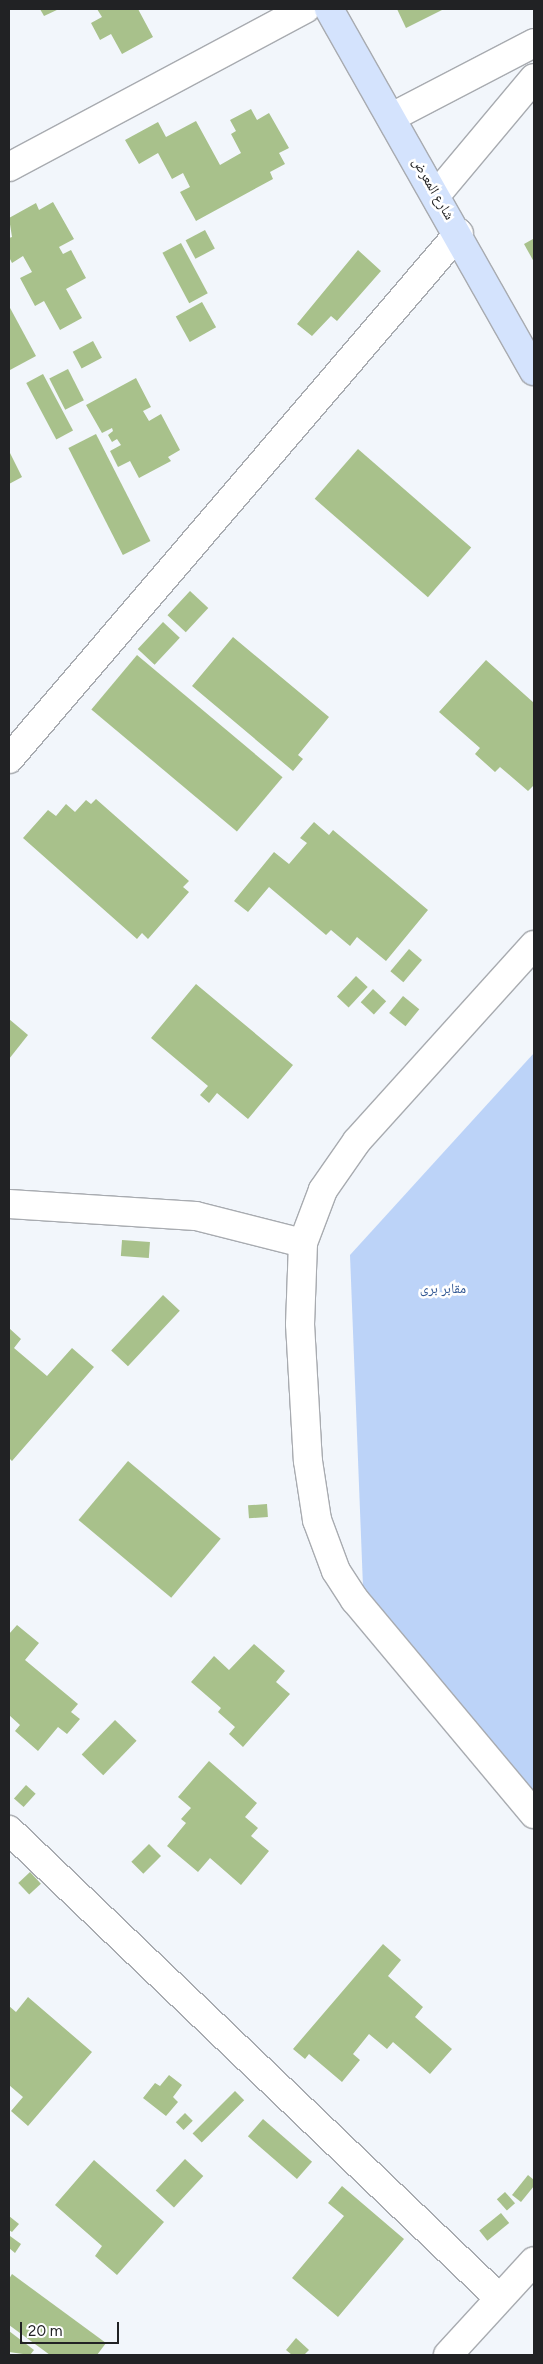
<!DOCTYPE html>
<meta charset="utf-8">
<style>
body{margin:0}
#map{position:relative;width:543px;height:2364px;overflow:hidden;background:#f2f6fb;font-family:Figtree,"Noto Naskh Arabic",sans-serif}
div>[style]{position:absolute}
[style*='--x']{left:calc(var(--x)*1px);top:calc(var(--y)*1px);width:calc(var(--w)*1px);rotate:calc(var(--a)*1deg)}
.green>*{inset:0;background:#bcd3f8}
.building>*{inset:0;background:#a8c18b;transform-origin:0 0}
.roads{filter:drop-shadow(1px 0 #a8abb0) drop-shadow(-1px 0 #a8abb0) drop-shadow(0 1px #a8abb0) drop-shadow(0 -1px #a8abb0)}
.minor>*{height:28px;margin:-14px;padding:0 14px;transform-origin:14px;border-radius:14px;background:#fff}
.major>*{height:28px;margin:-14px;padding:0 14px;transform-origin:14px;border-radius:14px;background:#d4e3fd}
span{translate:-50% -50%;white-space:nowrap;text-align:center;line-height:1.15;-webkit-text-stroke:5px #fff;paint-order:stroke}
.street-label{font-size:14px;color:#212224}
.park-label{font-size:14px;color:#315793}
.frame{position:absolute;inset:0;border:10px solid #212224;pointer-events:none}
.scale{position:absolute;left:20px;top:2322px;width:99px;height:22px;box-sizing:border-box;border:2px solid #212224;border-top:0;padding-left:6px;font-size:15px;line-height:18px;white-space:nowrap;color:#212224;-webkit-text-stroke:4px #fff;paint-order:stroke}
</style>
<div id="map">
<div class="green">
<i style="clip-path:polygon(534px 1053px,534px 1794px,363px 1587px,350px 1255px)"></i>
</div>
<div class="building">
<i style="clip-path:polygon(40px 9px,59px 9px,44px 16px)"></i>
<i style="clip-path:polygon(97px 9px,138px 9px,153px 37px,122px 54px,111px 34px,100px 40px,91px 23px,102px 17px)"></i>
<i style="clip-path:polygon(397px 9px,444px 9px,406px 28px)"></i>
<i style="clip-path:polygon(251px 109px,257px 120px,269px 113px,289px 148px,279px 153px,285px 164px,270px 172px,273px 179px,196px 221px,180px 192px,190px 187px,183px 173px,172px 179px,158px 153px,139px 164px,125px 140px,158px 122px,166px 137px,196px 121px,220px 165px,241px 153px,231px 134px,236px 131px,230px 120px)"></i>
<i style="clip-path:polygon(53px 202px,74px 239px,59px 247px,63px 254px,71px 250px,86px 278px,66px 289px,82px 318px,60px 330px,44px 301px,35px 306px,20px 278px,32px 272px,23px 256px,12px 263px,9px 257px,9px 238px,12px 237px,9px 218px,36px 203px,39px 210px)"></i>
<i style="left:205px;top:230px;width:21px;height:22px;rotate:62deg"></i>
<i style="clip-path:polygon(533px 239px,534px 241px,534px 262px,524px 244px)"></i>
<i style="left:181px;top:243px;width:57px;height:21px;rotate:62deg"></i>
<i style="clip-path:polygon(358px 250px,381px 271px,337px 321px,331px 316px,312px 336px,297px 324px)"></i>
<i style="left:202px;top:302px;width:29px;height:30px;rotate:61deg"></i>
<i style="clip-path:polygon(9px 306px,36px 356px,10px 370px,9px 367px)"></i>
<i style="left:93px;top:341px;width:19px;height:23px;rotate:62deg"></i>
<i style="left:68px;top:369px;width:35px;height:21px;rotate:63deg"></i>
<i style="left:43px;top:374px;width:64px;height:19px;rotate:62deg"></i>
<i style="clip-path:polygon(136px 378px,151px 407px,143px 411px,149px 421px,161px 414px,180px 450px,168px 457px,171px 461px,139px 478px,130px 461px,118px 467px,110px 451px,121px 445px,117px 439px,112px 442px,108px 435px,113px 431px,112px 428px,102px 433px,86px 405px)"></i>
<i style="left:96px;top:434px;width:120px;height:31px;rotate:63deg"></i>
<i style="left:358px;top:449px;width:150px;height:66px;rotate:41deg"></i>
<i style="clip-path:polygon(9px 451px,22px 477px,9px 484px)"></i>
<i style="left:190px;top:591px;width:25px;height:33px;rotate:43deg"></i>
<i style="left:163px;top:622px;width:23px;height:37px;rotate:43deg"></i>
<i style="clip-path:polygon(233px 637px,329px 717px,298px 755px,303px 759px,293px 771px,192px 686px)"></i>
<i style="left:137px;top:655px;width:190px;height:71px;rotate:40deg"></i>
<i style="clip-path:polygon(486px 660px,534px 703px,534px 785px,528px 791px,500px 767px,495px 772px,475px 754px,480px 748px,439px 712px)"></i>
<i style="clip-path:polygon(96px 799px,189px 881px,183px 887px,189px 892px,148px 939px,142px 933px,137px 939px,23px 838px,48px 810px,56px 816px,66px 804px,75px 812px,86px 800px,91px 804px)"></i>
<i style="clip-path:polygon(314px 822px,329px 835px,333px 830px,428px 910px,386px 961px,357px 937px,350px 946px,331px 930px,326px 935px,269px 887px,248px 912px,234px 901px,274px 852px,289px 864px,307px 843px,300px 838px)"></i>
<i style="left:409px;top:949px;width:17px;height:29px;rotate:40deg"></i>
<i style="left:356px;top:976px;width:16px;height:28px;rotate:43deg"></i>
<i style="clip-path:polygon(196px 984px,293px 1065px,248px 1119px,217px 1093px,209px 1103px,200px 1095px,208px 1086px,151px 1038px)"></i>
<i style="left:373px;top:989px;width:18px;height:18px;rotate:43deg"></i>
<i style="left:403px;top:996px;width:21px;height:22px;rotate:39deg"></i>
<i style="clip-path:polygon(9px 1019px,28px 1035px,9px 1059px)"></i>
<i style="left:122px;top:1240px;width:28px;height:16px;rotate:4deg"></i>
<i style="left:163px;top:1295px;width:23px;height:76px;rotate:43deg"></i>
<i style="clip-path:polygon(9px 1328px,21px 1339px,14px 1348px,47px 1376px,72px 1348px,94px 1367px,12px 1461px,9px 1458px)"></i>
<i style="left:128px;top:1461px;width:121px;height:77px;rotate:40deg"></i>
<i style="left:267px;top:1504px;width:13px;height:19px;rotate:86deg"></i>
<i style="clip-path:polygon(17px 1625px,39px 1643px,25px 1660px,78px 1704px,71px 1712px,80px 1719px,67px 1734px,58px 1727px,38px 1751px,15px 1731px,20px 1725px,9px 1715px,9px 1634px)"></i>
<i style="clip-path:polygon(254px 1644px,285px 1671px,276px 1682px,290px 1694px,243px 1747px,229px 1734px,235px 1727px,218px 1712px,221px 1708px,191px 1682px,214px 1656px,229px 1670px)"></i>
<i style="left:115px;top:1720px;width:30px;height:48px;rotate:44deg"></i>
<i style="clip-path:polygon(209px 1761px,257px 1803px,245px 1817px,258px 1828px,251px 1836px,269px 1851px,241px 1885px,210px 1858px,198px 1872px,167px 1846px,186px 1823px,181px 1819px,191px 1808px,178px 1797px)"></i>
<i style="left:26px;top:1785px;width:13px;height:18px;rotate:42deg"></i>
<i style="left:149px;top:1844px;width:17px;height:25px;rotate:45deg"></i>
<i style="left:30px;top:1872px;width:16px;height:16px;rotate:47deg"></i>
<i style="clip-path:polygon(383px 1944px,401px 1960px,388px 1976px,423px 2007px,415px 2017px,452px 2049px,430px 2074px,393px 2042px,387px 2049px,369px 2034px,353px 2054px,360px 2060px,342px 2082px,309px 2054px,305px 2059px,293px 2049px)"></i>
<i style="clip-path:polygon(28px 1997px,92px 2052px,28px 2126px,11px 2111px,23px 2097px,9px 2085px,9px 2006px,16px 2012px)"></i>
<i style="clip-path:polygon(169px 2075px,182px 2085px,173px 2097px,178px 2102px,166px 2116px,143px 2098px,155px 2083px,160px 2086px)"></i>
<i style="left:235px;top:2091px;width:13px;height:60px;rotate:45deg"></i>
<i style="left:185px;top:2113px;width:11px;height:13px;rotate:45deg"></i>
<i style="left:263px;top:2119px;width:65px;height:23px;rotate:41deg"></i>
<i style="left:185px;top:2159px;width:25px;height:43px;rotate:43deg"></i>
<i style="clip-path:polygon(94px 2160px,164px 2222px,117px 2275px,95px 2256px,102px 2246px,55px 2205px)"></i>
<i style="clip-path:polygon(528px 2175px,534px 2180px,534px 2186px,521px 2202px,512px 2195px)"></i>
<i style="clip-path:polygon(342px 2186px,404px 2239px,338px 2317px,292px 2278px,344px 2216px,328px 2203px)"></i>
<i style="left:505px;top:2192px;width:15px;height:11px;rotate:48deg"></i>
<i style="left:501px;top:2213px;width:13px;height:28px;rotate:51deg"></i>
<i style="clip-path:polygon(9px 2216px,19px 2224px,12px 2232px,9px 2230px)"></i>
<i style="clip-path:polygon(10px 2236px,21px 2244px,15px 2253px,9px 2248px)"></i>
<i style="clip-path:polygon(12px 2274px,106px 2343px,97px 2355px,50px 2355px,9px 2325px,9px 2279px)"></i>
<i style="clip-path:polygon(9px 2331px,34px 2350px,30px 2355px,9px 2352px)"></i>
<i style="clip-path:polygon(296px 2338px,309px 2350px,304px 2355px,292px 2355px,286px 2350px)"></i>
</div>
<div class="roads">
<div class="minor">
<i style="--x:392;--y:117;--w:160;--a:-27.5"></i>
<i style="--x:9;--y:167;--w:336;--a:-28.1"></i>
<i style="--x:437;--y:194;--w:151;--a:-50.1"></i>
<i style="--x:9;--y:759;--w:692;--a:-49.45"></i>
<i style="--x:534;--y:945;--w:264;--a:132.1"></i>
<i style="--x:357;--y:1141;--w:60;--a:124.8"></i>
<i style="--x:323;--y:1190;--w:57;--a:110.7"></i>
<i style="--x:303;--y:1243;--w:81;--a:92.1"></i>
<i style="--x:300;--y:1324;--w:137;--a:86.7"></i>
<i style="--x:308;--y:1461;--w:60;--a:81.3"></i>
<i style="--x:317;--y:1520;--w:54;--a:69.6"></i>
<i style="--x:336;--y:1571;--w:35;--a:57"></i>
<i style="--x:355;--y:1600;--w:279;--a:50.1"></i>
<i style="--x:9;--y:1204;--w:187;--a:3.7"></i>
<i style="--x:196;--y:1216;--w:110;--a:14.2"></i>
<i style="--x:9;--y:1830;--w:678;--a:43.68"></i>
<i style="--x:448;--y:2355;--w:127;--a:-47.5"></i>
</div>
<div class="major">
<i style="--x:329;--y:9;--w:416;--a:60.5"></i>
</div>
</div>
<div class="street-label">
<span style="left:433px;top:189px;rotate:60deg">شارع المعرض</span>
</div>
<div class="park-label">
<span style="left:443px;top:1289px">مقابر برى</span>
</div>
<div class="frame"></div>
<div class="scale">20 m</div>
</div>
